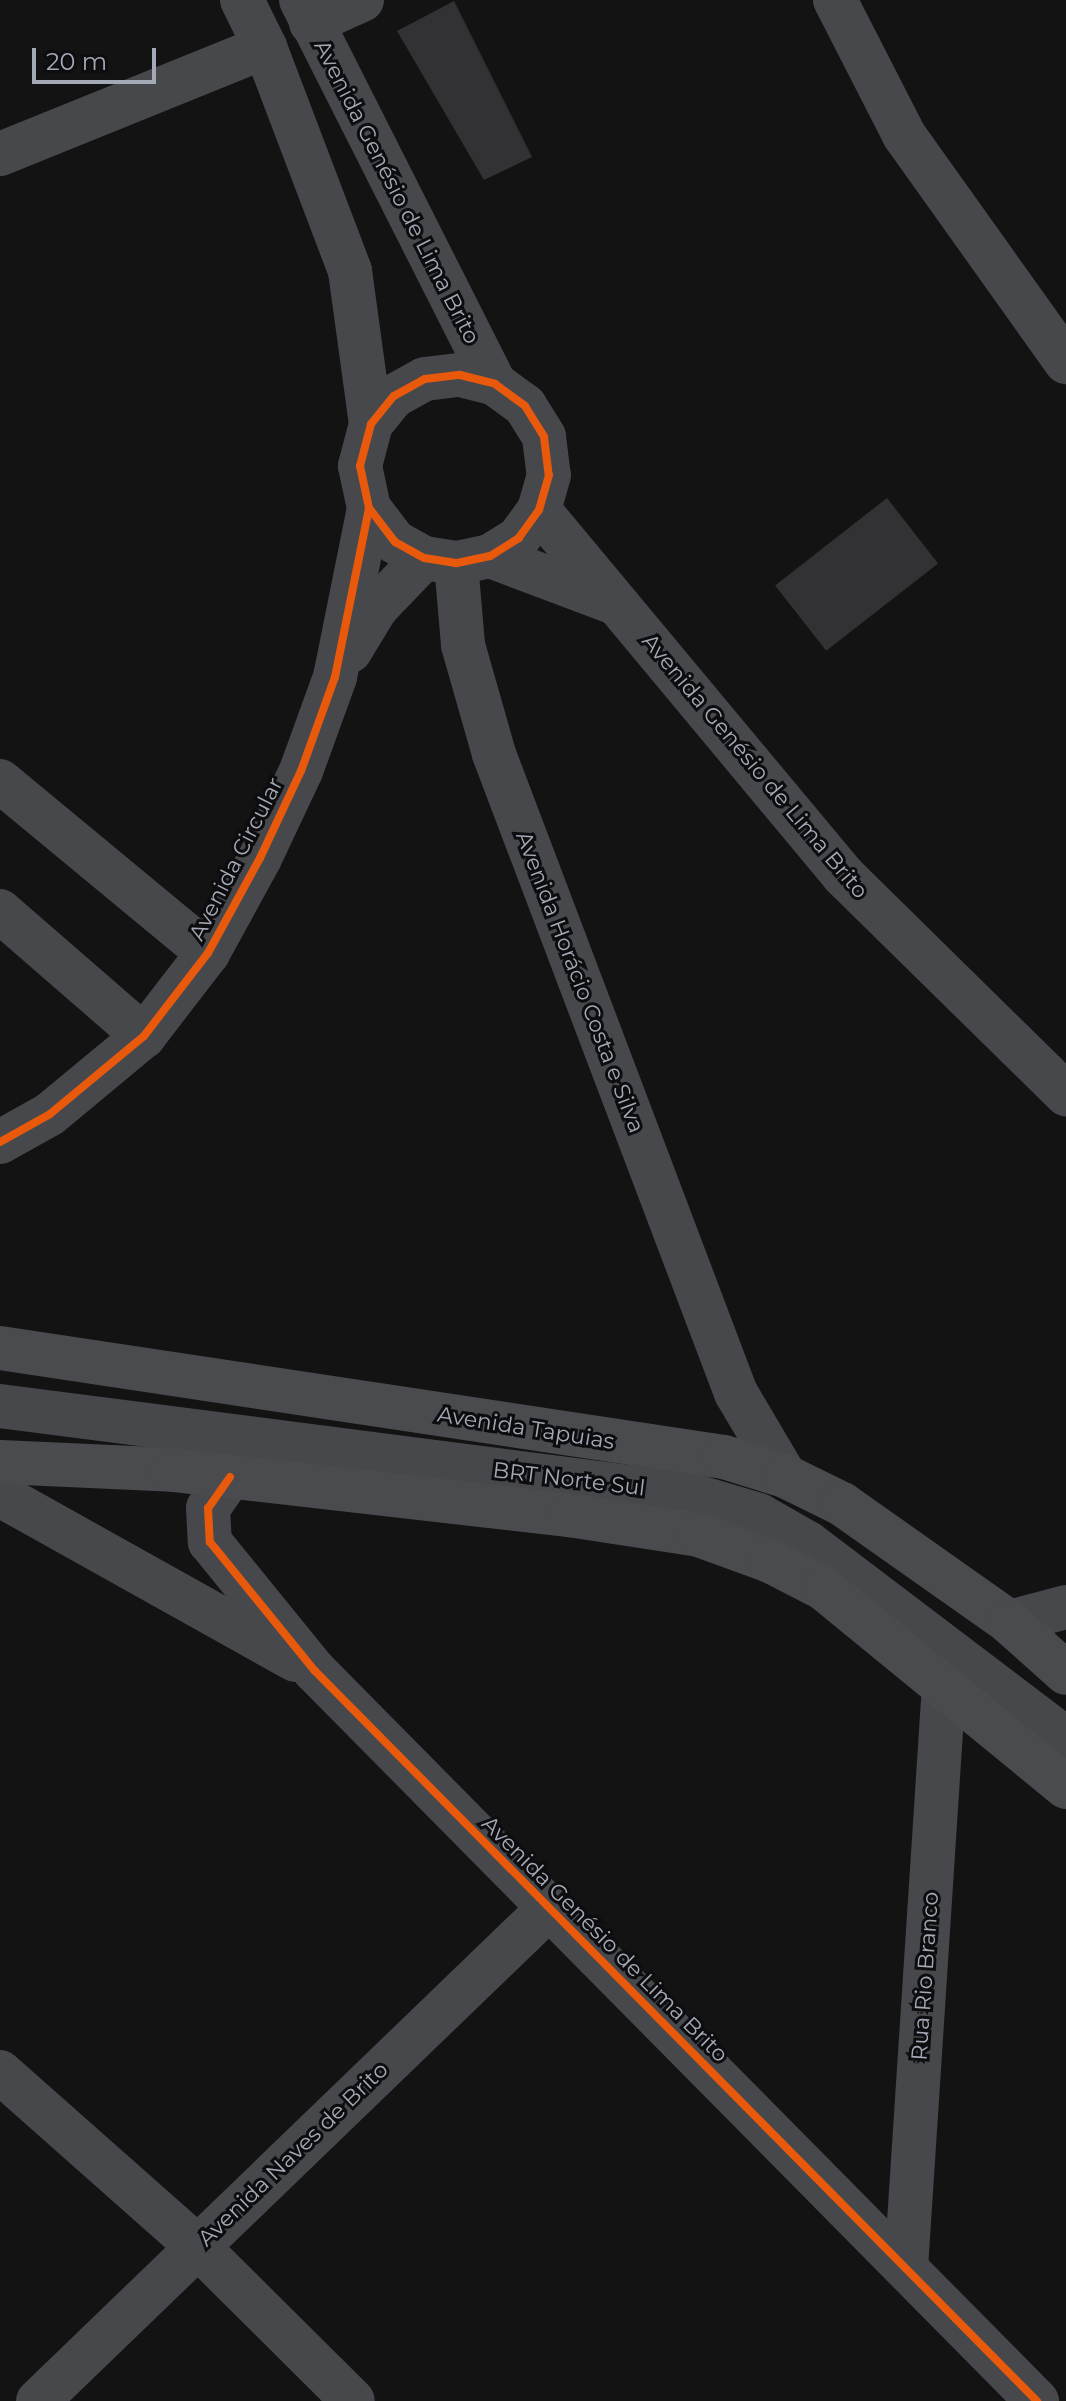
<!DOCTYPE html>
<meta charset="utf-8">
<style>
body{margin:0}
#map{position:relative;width:1066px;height:2401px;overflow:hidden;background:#131313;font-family:Montserrat,sans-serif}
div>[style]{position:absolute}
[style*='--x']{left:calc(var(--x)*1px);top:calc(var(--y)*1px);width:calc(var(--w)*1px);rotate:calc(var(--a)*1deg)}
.building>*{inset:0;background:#323234;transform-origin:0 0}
.minor>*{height:44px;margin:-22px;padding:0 22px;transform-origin:22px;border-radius:22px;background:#47484c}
.major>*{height:44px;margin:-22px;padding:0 22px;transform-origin:22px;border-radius:22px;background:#494b4e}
.cycleway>*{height:8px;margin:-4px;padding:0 4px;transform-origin:4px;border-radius:4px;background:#e8590c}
span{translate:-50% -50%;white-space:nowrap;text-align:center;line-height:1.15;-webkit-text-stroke:6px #0d0d0f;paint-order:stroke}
.street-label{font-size:22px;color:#a3a9b5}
.scale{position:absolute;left:32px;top:48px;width:124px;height:36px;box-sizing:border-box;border:4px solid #a3a9b5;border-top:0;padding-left:10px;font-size:24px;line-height:28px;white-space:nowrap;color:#a3a9b5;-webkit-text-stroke:6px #0d0d0f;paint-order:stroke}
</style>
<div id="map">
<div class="building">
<i style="clip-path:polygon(454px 1px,532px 157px,484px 180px,397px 31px)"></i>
<i style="left:887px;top:498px;width:83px;height:142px;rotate:52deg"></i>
</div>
<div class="minor">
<i style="--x:242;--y:0;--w:52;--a:63.9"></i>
<i style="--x:265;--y:47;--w:240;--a:69.2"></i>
<i style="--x:350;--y:271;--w:154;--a:82.2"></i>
<i style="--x:301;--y:0;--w:430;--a:63.2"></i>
<i style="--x:835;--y:0;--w:152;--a:62.9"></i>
<i style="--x:904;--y:135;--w:279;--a:54.5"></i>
<i style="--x:311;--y:23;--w:56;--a:-24.3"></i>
<i style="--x:0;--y:154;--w:286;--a:-22"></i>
<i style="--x:539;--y:510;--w:475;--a:50.2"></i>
<i style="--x:843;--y:875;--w:313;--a:44.5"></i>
<i style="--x:490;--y:556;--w:134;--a:20.6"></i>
<i style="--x:456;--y:563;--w:82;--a:85.1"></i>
<i style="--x:463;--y:645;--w:113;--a:74.1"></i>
<i style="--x:494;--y:754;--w:683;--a:69.26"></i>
<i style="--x:736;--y:1393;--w:96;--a:59.4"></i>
<i style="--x:350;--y:651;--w:50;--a:-58.8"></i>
<i style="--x:376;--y:608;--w:69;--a:-46.2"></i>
<i style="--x:0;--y:781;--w:270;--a:39.6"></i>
<i style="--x:0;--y:911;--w:191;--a:41"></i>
<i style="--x:0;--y:1142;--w:57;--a:-29.2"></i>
<i style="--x:50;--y:1114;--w:122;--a:-39.7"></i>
<i style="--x:144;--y:1036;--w:105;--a:-52.4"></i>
<i style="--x:208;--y:953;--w:108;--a:-61.3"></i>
<i style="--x:260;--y:858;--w:96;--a:-64.8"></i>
<i style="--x:301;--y:771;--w:100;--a:-70.1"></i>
<i style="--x:335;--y:677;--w:172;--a:-78.6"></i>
<i style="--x:369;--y:508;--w:43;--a:-102.1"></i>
<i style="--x:360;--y:466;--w:43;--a:-75.3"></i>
<i style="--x:371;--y:424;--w:36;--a:-51"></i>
<i style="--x:394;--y:396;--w:35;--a:-29"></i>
<i style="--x:425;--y:379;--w:35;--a:-7"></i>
<i style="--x:460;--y:375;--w:36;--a:14"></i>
<i style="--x:495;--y:384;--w:37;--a:36"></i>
<i style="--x:525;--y:406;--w:36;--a:58"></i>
<i style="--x:544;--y:437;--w:38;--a:83"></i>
<i style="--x:549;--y:475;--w:36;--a:106"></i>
<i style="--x:539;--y:510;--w:34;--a:126"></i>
<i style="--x:519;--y:538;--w:34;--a:148"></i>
<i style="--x:490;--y:556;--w:35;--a:168"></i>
<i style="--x:456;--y:563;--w:32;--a:-171"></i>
<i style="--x:424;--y:558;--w:33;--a:-151"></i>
<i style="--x:395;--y:542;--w:43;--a:-127.4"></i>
<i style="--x:0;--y:1406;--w:698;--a:7.33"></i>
<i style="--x:692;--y:1495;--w:70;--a:16.6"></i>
<i style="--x:759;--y:1515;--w:56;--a:29.7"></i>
<i style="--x:808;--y:1543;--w:324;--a:37.2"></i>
<i style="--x:230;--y:1477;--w:38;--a:125"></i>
<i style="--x:208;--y:1508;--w:34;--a:87"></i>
<i style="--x:210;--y:1542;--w:166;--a:50.9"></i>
<i style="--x:315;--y:1671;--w:1027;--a:45.32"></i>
<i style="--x:0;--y:1495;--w:338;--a:29.2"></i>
<i style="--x:1009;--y:1622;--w:59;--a:-14.7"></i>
<i style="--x:0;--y:2072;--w:264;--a:41.5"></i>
<i style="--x:198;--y:2247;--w:218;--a:44.8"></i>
<i style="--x:906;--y:2268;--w:584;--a:-86.27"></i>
<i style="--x:38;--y:2401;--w:710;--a:-43.97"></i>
</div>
<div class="major">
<i style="--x:0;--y:1348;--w:732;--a:8.56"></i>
<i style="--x:724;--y:1457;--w:64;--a:17.3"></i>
<i style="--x:785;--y:1476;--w:64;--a:26.2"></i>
<i style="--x:842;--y:1504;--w:204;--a:35.2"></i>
<i style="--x:1009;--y:1622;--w:76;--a:41.8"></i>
<i style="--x:0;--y:1462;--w:173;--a:2.6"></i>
<i style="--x:173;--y:1470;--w:399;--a:6.5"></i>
<i style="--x:569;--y:1515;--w:132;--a:8.7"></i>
<i style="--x:699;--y:1535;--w:76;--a:20.1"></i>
<i style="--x:770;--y:1561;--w:59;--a:27"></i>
<i style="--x:823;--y:1588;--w:314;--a:39.3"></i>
</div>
<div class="cycleway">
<i style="--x:0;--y:1142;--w:57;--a:-29.2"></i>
<i style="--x:50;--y:1114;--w:122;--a:-39.7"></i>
<i style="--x:144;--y:1036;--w:105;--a:-52.4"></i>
<i style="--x:208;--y:953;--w:108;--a:-61.3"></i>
<i style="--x:260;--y:858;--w:96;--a:-64.8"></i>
<i style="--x:301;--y:771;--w:100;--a:-70.1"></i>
<i style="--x:335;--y:677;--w:172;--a:-78.6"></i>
<i style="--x:369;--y:508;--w:43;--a:-102.1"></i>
<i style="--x:360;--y:466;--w:43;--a:-75.3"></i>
<i style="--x:371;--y:424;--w:36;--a:-51"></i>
<i style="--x:394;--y:396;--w:35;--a:-29"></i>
<i style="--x:425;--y:379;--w:35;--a:-7"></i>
<i style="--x:460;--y:375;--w:36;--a:14"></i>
<i style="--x:495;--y:384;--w:37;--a:36"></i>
<i style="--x:525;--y:406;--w:36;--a:58"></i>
<i style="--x:544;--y:437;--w:38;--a:83"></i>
<i style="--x:549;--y:475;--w:36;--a:106"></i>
<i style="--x:539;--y:510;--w:34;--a:126"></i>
<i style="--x:519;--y:538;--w:34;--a:148"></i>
<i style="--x:490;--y:556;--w:35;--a:168"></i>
<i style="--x:456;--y:563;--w:32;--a:-171"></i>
<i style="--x:424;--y:558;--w:33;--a:-151"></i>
<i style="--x:395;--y:542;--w:43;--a:-127.4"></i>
<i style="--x:230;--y:1477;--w:38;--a:125"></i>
<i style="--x:208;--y:1508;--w:34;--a:87"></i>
<i style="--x:210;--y:1542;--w:166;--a:50.9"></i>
<i style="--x:315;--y:1671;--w:1027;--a:45.32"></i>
</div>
<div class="street-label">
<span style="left:397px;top:192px;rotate:63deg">Avenida Genésio de Lima Brito</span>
<span style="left:755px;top:766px;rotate:50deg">Avenida Genésio de Lima Brito</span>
<span style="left:236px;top:859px;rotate:-63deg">Avenida Circular</span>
<span style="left:580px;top:982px;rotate:69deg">Avenida Horácio Costa e Silva</span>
<span style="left:526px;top:1428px;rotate:9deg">Avenida Tapuias</span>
<span style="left:569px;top:1479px;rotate:7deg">BRT Norte Sul</span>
<span style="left:605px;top:1939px;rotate:45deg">Avenida Genésio de Lima Brito</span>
<span style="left:925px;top:1976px;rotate:-86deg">Rua Rio Branco</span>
<span style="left:293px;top:2154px;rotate:-44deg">Avenida Naves de Brito</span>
</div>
<div class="scale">20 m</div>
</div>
